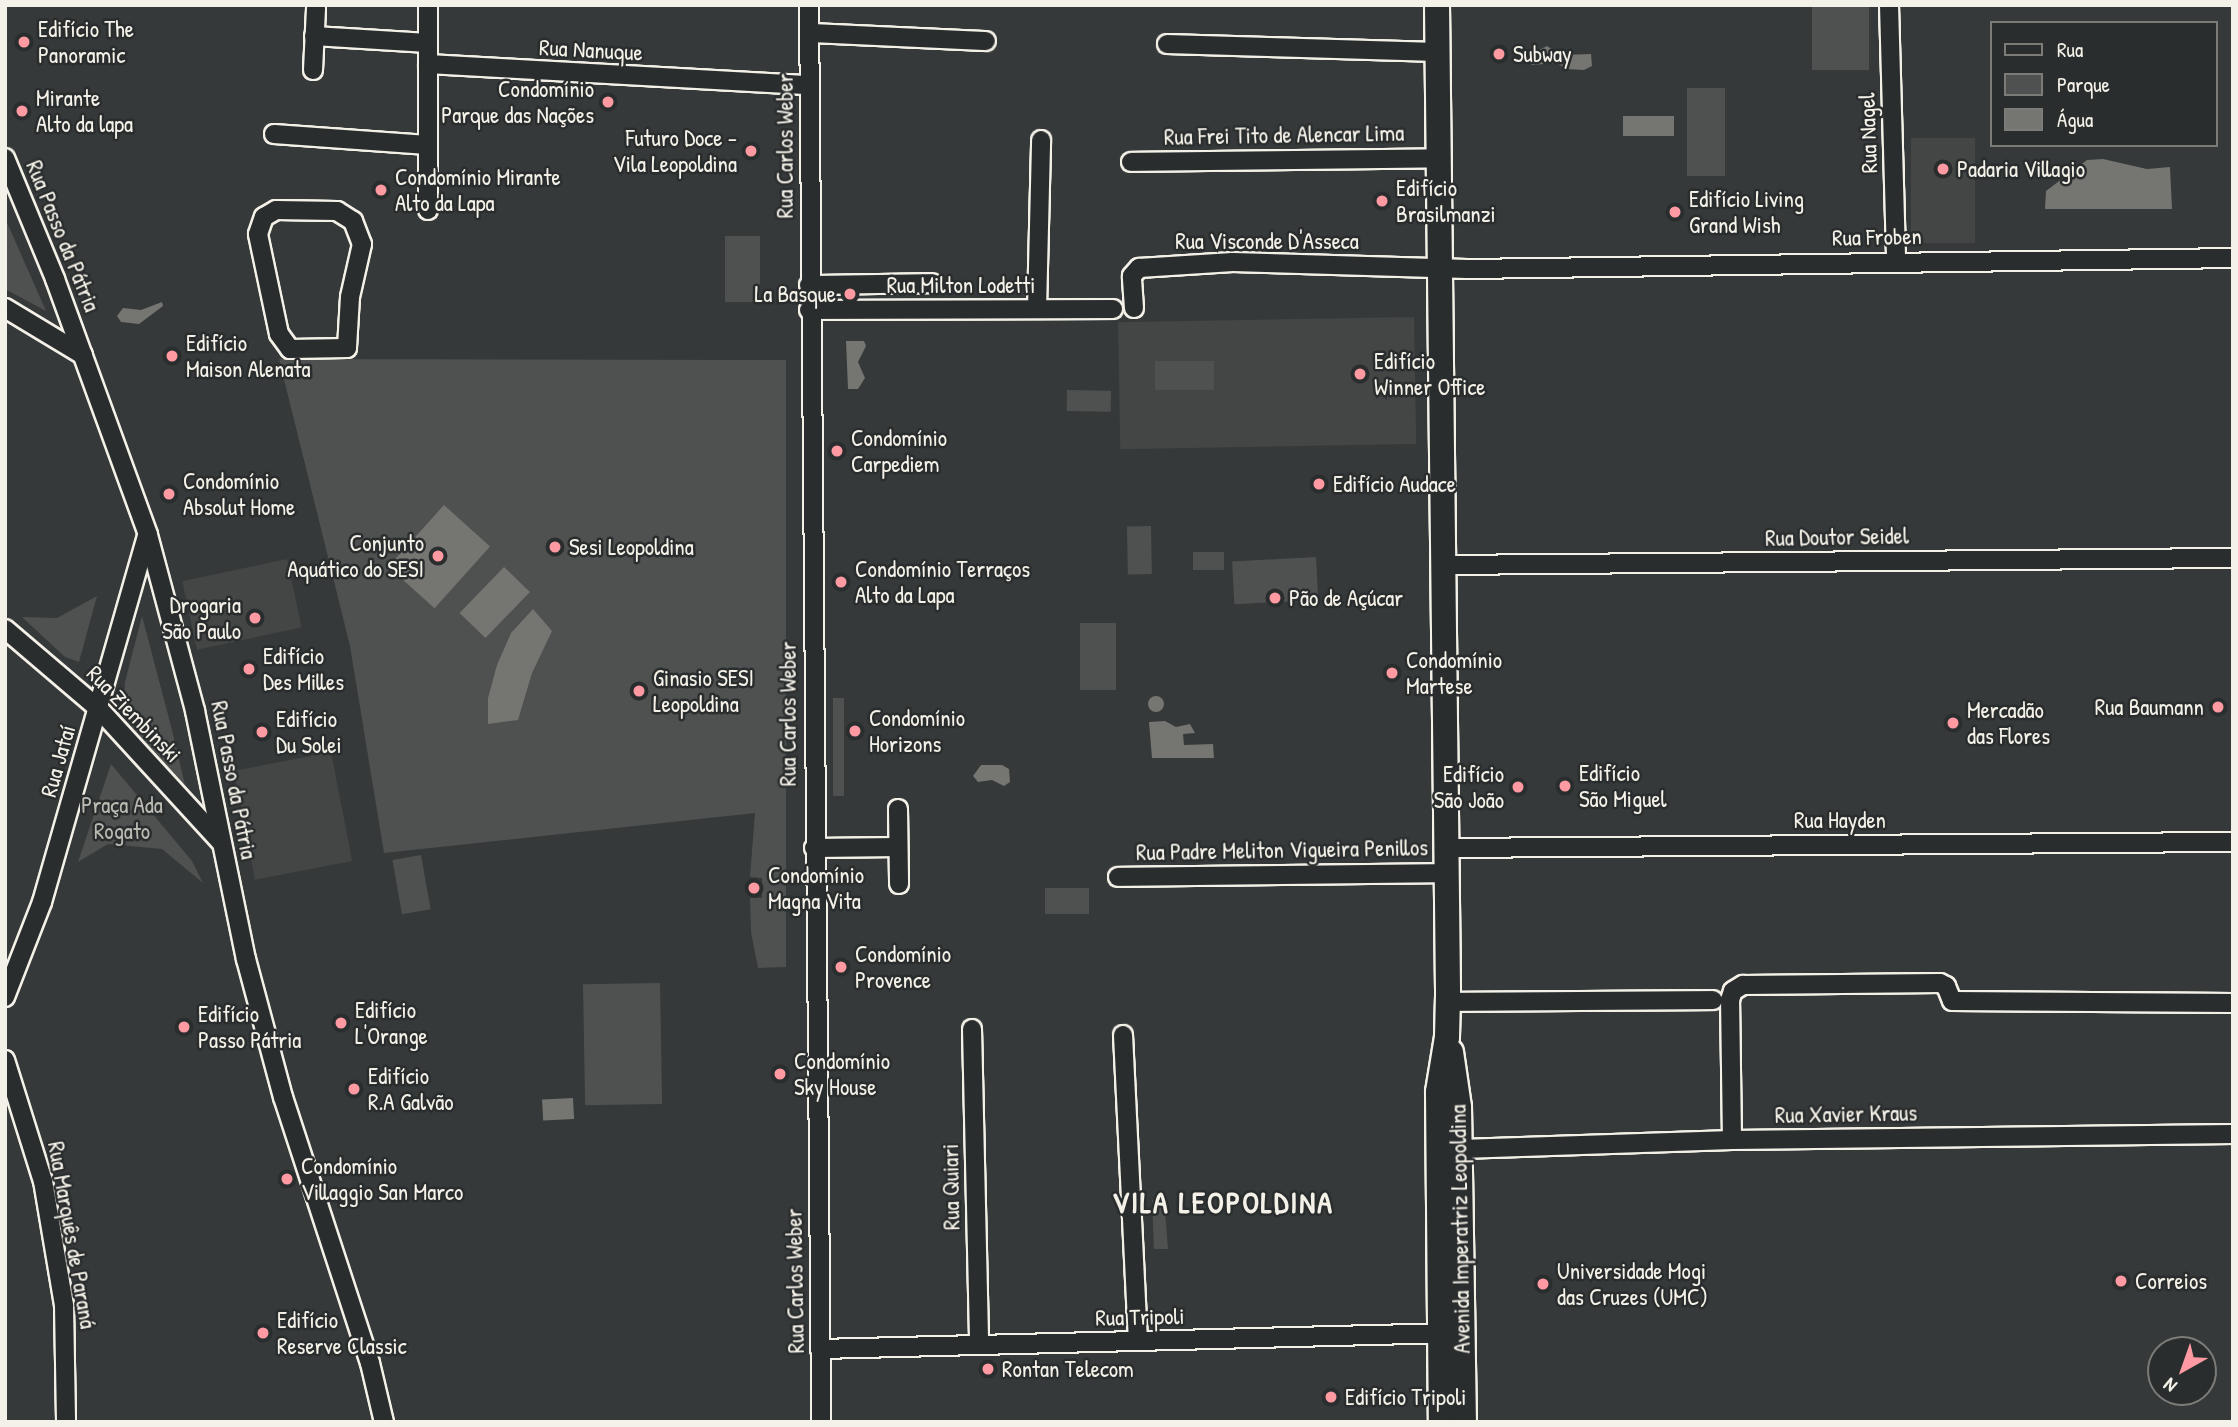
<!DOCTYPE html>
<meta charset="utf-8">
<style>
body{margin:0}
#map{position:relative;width:2238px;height:1427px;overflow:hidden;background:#363939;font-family:"Patrick Hand",sans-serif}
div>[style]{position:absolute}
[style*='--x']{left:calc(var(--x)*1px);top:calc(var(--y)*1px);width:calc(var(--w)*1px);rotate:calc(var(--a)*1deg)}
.built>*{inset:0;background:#434645;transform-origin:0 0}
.green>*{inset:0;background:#4e514f;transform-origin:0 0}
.water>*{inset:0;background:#757572;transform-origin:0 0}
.round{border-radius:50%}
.roads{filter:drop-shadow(2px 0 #f4f1e8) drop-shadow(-2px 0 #f4f1e8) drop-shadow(0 2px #f4f1e8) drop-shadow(0 -2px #f4f1e8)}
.minor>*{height:18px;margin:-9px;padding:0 9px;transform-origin:9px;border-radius:9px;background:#2a2d2e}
.secondary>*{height:24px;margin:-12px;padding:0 12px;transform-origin:12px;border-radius:12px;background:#2a2d2e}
.dots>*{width:19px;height:19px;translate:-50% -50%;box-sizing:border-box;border:4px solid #2a2d2e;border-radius:50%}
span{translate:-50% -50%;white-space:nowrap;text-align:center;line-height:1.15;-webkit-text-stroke:5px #2a2d2e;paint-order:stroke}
.poi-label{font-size:23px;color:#f4f1e8}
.left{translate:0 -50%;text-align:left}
.right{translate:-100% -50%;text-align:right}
.street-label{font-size:23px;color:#f4f1e8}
.park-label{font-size:23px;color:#bab9b2}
.district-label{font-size:30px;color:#f4f1e8;font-weight:700;letter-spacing:2px}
.frame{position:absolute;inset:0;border:7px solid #f4f1e8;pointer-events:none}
.legend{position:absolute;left:1990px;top:21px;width:228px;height:126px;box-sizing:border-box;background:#2a2d2e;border:2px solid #7b7b78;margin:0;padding:9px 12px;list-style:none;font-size:21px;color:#f4f1e8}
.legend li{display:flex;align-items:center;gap:14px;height:35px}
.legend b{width:35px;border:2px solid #7b7b78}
.north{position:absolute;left:2147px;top:1336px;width:70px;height:70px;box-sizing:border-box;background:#2a2d2e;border:2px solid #7b7b78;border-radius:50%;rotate:220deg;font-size:19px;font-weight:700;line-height:28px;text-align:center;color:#f4f1e8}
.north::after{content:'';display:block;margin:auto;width:24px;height:32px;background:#ff9aa2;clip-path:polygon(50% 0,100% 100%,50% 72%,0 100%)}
</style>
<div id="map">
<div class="built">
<i style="left:1975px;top:138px;width:105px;height:64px;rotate:90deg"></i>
<i style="left:1414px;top:317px;width:127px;height:296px;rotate:89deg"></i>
<i style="left:287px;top:559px;width:70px;height:107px;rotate:78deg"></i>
<i style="left:331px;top:752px;width:111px;height:99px;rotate:79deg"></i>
</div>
<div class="green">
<i style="left:1812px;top:5px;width:57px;height:65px"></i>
<i style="left:1687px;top:88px;width:38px;height:88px"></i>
<i style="clip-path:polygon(5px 218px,46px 311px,5px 289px)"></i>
<i style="left:725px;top:236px;width:35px;height:66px"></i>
<i style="clip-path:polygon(279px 359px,786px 360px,786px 967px,758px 968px,751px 932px,750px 898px,762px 898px,762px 878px,750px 877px,755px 813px,384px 853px,350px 646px)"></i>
<i style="left:1155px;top:361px;width:59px;height:29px"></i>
<i style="left:1067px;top:390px;width:44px;height:21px;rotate:1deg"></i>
<i style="left:1151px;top:526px;width:48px;height:24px;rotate:89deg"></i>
<i style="left:1193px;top:552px;width:31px;height:18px"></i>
<i style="left:1316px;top:557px;width:43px;height:84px;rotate:87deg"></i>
<i style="clip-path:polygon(97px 596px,79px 662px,65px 657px,22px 617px,57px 618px)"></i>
<i style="clip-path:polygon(142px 616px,171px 726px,185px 785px,159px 761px,123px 715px,125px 682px)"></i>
<i style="left:1080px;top:623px;width:36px;height:67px"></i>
<i style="left:833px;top:698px;width:11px;height:98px"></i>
<i style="clip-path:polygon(111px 764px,192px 861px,203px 883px,162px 849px,108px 844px,78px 862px)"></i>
<i style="left:421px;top:855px;width:55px;height:29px;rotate:80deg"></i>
<i style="left:1045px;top:888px;width:44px;height:26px"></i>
<i style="left:660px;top:983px;width:121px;height:77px;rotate:89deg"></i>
<i style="clip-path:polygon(1164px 1199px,1168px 1249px,1154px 1249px,1152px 1200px)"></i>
</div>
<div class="water">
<i style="clip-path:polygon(1547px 46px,1561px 55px,1591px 54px,1592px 66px,1584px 70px,1566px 69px,1557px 63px,1531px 65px,1531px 54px)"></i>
<i style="left:1674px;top:116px;width:20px;height:51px;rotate:90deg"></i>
<i style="clip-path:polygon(2103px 159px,2147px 169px,2170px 167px,2172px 209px,2045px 209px,2046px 191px,2087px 160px)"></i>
<i style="clip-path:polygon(162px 302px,163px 306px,139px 324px,121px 322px,117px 316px,123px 308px,141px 310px)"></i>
<i style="clip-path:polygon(846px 341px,864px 341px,866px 346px,858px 362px,865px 378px,858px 389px,848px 389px)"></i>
<i style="left:444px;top:505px;width:62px;height:83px;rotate:42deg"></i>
<i style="left:504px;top:567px;width:36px;height:64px;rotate:44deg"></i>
<i style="clip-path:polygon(533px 609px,552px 631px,532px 673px,518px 720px,488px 724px,488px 698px,497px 665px,511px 633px)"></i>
<i class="round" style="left:1148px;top:696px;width:16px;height:16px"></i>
<i style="clip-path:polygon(1165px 721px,1176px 727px,1190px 724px,1195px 733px,1183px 734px,1184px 745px,1213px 744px,1214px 758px,1152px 758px,1149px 722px)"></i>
<i style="clip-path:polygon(981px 765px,1002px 765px,1009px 769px,1010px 782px,1004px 786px,992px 780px,978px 782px,973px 776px)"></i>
<i style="left:573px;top:1098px;width:21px;height:31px;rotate:87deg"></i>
</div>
<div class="roads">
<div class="minor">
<i style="--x:809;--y:5;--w:1417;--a:89.51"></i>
<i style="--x:1889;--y:5;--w:255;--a:88.4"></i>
<i style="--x:810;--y:33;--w:176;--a:2.6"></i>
<i style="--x:314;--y:36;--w:114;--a:3.5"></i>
<i style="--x:1167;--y:44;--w:270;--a:1.7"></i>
<i style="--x:428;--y:64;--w:382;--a:3.2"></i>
<i style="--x:313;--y:70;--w:62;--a:-87.2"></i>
<i style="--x:274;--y:134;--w:154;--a:4.1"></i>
<i style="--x:5;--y:158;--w:131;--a:67.5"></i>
<i style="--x:55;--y:279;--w:272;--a:70"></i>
<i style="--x:148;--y:535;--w:182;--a:75"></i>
<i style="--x:195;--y:711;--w:253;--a:78.4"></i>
<i style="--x:246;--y:959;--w:143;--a:75"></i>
<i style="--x:283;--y:1097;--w:280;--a:71.9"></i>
<i style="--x:370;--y:1363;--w:61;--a:76.7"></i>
<i style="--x:1131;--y:162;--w:307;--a:-0.7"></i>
<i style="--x:276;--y:210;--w:61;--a:0.9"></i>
<i style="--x:337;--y:211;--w:19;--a:32"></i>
<i style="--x:353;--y:221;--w:25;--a:69"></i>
<i style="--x:362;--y:244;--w:54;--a:102.8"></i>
<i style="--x:350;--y:297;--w:51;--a:93.4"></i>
<i style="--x:347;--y:348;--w:57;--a:179"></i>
<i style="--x:290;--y:349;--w:19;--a:-126"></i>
<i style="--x:279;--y:334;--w:102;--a:-101.9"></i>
<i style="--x:258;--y:234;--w:18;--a:-71"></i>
<i style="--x:264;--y:217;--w:14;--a:-30"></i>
<i style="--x:428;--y:210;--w:205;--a:-90"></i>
<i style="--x:809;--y:285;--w:123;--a:-0.9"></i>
<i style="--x:5;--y:308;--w:91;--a:31.1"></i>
<i style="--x:1134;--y:308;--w:32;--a:-94"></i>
<i style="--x:1132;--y:276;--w:11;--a:-49"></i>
<i style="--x:1139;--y:268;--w:94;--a:-3.7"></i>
<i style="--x:1233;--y:262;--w:234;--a:1.7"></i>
<i style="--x:1467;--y:269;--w:766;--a:-0.82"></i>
<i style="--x:1037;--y:309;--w:169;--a:-88.6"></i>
<i style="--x:809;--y:310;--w:304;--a:-0.2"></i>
<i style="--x:1442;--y:565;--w:791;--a:-0.51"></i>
<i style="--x:5;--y:629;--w:123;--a:40.4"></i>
<i style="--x:99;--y:709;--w:180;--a:47.5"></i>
<i style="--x:898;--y:809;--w:75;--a:89.2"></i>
<i style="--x:814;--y:848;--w:84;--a:-0.7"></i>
<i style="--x:1447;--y:848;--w:786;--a:-0.44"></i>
<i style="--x:1118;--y:877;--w:328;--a:-0.7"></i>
<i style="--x:5;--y:997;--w:102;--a:-68.7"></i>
<i style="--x:42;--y:902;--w:381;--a:-74"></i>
<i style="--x:1447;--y:1002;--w:266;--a:-0.4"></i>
<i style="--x:972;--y:1029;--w:315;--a:88.7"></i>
<i style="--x:1123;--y:1035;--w:306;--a:87.2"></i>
<i style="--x:5;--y:1060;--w:127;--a:72.6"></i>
<i style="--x:43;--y:1181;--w:126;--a:80.4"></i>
<i style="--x:64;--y:1305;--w:117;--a:89"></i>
<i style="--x:1732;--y:1140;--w:140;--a:-90.8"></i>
<i style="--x:1730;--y:1000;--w:9;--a:-72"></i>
<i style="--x:1733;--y:991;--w:12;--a:-31"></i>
<i style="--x:1743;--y:985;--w:197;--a:-0.6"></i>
<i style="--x:1940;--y:983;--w:7;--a:27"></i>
<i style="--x:1946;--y:986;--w:16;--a:68"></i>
<i style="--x:1952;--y:1001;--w:281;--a:0.4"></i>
<i style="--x:1461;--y:1149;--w:271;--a:-1.9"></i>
<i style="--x:1732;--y:1140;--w:501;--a:-0.69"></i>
<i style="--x:820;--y:1349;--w:630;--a:-1.45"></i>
</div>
<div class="secondary">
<i style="--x:1437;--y:5;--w:991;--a:89.36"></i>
<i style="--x:1448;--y:996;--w:41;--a:91.4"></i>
<i style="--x:1447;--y:1037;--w:56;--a:99.3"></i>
<i style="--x:1438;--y:1092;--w:330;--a:89.5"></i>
<i style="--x:1451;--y:1052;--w:56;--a:81.7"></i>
<i style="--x:1459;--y:1107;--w:315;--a:89.1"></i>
</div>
</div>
<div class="dots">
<i style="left:24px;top:42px;background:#ff9aa2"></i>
<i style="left:1499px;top:54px;background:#ff9aa2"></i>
<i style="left:608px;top:102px;background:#ff9aa2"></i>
<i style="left:22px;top:111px;background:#ff9aa2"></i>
<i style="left:751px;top:151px;background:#ff9aa2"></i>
<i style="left:1943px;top:169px;background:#ff9aa2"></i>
<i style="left:381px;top:190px;background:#ff9aa2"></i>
<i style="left:1382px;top:201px;background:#ff9aa2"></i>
<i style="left:1675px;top:212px;background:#ff9aa2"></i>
<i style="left:850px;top:294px;background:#ff9aa2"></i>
<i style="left:172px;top:356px;background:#ff9aa2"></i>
<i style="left:1360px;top:374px;background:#ff9aa2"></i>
<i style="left:837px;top:451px;background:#ff9aa2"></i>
<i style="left:1319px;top:484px;background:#ff9aa2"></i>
<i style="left:169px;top:494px;background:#ff9aa2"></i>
<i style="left:555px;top:547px;background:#ff9aa2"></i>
<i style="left:438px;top:556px;background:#ff9aa2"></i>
<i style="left:841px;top:582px;background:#ff9aa2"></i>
<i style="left:1275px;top:598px;background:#ff9aa2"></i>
<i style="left:255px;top:618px;background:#ff9aa2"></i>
<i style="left:249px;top:669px;background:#ff9aa2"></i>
<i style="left:1392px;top:673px;background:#ff9aa2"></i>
<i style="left:639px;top:691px;background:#ff9aa2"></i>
<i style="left:2218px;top:707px;background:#ff9aa2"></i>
<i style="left:1953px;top:723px;background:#ff9aa2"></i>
<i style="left:855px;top:731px;background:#ff9aa2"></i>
<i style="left:262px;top:732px;background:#ff9aa2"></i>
<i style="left:1565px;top:786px;background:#ff9aa2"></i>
<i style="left:1518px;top:787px;background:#ff9aa2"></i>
<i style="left:754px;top:888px;background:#ff9aa2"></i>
<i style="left:841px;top:967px;background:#ff9aa2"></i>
<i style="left:341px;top:1023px;background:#ff9aa2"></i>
<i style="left:184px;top:1027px;background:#ff9aa2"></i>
<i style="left:780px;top:1074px;background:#ff9aa2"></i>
<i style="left:354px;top:1089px;background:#ff9aa2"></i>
<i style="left:287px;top:1179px;background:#ff9aa2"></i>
<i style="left:2121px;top:1281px;background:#ff9aa2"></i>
<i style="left:1543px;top:1284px;background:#ff9aa2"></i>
<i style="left:263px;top:1333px;background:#ff9aa2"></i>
<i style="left:988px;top:1369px;background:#ff9aa2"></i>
<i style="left:1331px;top:1397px;background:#ff9aa2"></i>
</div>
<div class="poi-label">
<span class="left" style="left:38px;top:42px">Edifício The<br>Panoramic</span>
<span class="left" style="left:1513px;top:54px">Subway</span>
<span class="right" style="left:594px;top:102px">Condomínio<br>Parque das Nações</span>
<span class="left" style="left:36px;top:111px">Mirante<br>Alto da lapa</span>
<span class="right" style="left:737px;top:151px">Futuro Doce -<br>Vila Leopoldina</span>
<span class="left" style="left:1957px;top:169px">Padaria Villagio</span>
<span class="left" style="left:395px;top:190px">Condomínio Mirante<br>Alto da Lapa</span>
<span class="left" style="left:1396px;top:201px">Edifício<br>Brasilmanzi</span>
<span class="left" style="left:1689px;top:212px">Edifício Living<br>Grand Wish</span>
<span class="right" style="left:836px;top:294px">La Basque</span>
<span class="left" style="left:186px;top:356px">Edifício<br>Maison Alenata</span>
<span class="left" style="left:1374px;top:374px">Edifício<br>Winner Office</span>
<span class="left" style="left:851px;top:451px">Condomínio<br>Carpediem</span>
<span class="left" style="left:183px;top:494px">Condomínio<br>Absolut Home</span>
<span class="left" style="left:1333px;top:484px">Edifício Audace</span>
<span class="right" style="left:424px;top:556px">Conjunto<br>Aquático do SESI</span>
<span class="left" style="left:569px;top:547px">Sesi Leopoldina</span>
<span class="left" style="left:855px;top:582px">Condomínio Terraços<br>Alto da Lapa</span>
<span class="left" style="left:1289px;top:598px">Pão de Açúcar</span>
<span class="right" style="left:241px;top:618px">Drogaria<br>São Paulo</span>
<span class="left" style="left:263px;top:669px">Edifício<br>Des Milles</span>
<span class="left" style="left:1406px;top:673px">Condomínio<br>Martese</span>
<span class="left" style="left:653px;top:691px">Ginasio SESI<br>Leopoldina</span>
<span class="right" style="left:2204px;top:707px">Rua Baumann</span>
<span class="left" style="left:1967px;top:723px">Mercadão<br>das Flores</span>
<span class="left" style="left:869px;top:731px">Condomínio<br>Horizons</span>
<span class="left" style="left:276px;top:732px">Edifício<br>Du Solei</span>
<span class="left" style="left:1579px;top:786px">Edifício<br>São Miguel</span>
<span class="right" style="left:1504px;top:787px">Edifício<br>São João</span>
<span class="left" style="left:768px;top:888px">Condomínio<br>Magna Vita</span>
<span class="left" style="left:855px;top:967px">Condomínio<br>Provence</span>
<span class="left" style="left:355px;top:1023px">Edifício<br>L'Orange</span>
<span class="left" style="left:198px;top:1027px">Edifício<br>Passo Pátria</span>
<span class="left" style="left:794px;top:1074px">Condomínio<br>Sky House</span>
<span class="left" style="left:368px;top:1089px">Edifício<br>R.A Galvão</span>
<span class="left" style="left:301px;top:1179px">Condomínio<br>Villaggio San Marco</span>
<span class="left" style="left:1557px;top:1284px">Universidade Mogi<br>das Cruzes (UMC)</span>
<span class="left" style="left:2135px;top:1281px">Correios</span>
<span class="left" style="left:277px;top:1333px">Edifício<br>Reserve Classic</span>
<span class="left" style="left:1002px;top:1369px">Rontan Telecom</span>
<span class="left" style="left:1345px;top:1397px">Edifício Tripoli</span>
</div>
<div class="street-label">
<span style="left:591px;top:50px;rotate:3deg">Rua Nanuque</span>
<span style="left:1868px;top:133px;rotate:-92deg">Rua Nagel</span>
<span style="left:1284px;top:135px;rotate:-1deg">Rua Frei Tito de Alencar Lima</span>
<span style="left:785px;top:146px;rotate:-90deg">Rua Carlos Weber</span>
<span style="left:63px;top:236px;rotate:68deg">Rua Passo da Pátria</span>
<span style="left:1877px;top:237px;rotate:-1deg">Rua Froben</span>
<span style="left:1267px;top:241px">Rua Visconde D'Asseca</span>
<span style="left:961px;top:285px">Rua Milton Lodetti</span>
<span style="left:1837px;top:537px;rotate:-1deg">Rua Doutor Seidel</span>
<span style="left:134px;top:714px;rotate:46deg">Rua Ziembinski</span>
<span style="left:788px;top:714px;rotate:-90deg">Rua Carlos Weber</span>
<span style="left:58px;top:761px;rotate:-74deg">Rua Jataí</span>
<span style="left:234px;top:780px;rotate:79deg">Rua Passo da Pátria</span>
<span style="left:1840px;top:820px">Rua Hayden</span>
<span style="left:1282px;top:850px;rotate:-1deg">Rua Padre Meliton Vigueira Penillos</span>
<span style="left:1846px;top:1114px;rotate:-1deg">Rua Xavier Kraus</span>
<span style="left:951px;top:1187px;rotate:-91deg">Rua Quiari</span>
<span style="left:1460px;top:1229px;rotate:-91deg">Avenida Imperatriz Leopoldina</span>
<span style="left:72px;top:1235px;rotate:80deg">Rua Marquês de Paraná</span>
<span style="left:795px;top:1281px;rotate:-91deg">Rua Carlos Weber</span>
<span style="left:1140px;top:1317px;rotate:-1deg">Rua Tripoli</span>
</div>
<div class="park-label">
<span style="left:122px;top:818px">Praça Ada<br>Rogato</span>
</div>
<div class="district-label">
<span style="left:1223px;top:1202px">VILA LEOPOLDINA</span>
</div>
<div class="frame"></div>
<ul class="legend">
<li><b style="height:9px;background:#2a2d2e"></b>Rua</li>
<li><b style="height:19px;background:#4e514f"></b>Parque</li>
<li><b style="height:19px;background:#757572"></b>Água</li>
</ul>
<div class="north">N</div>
</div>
